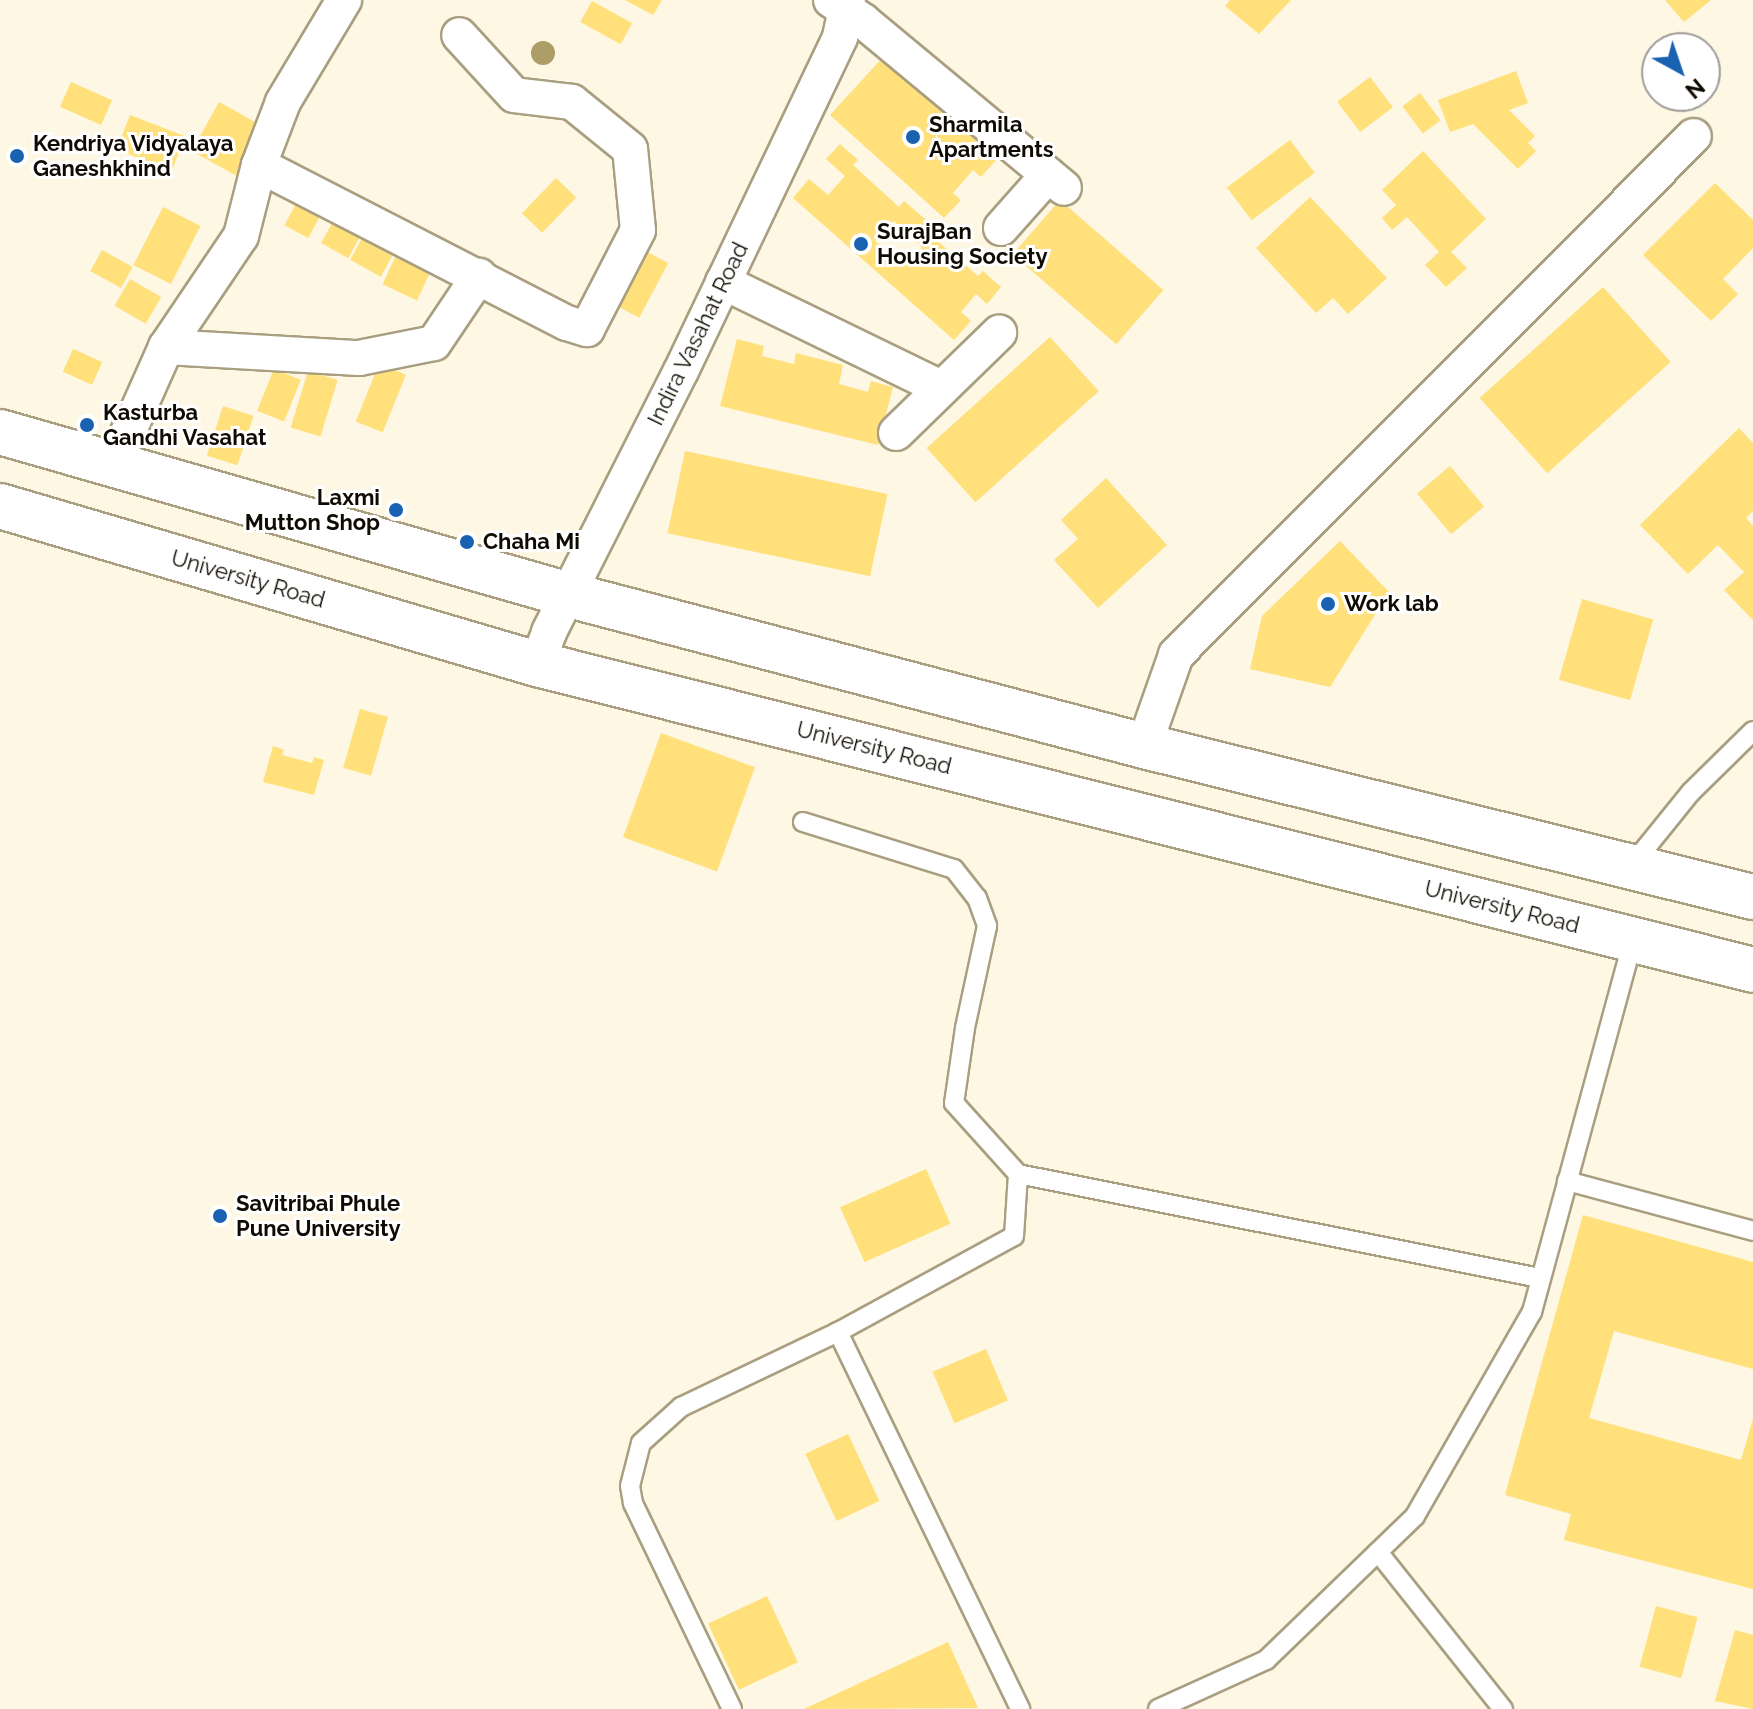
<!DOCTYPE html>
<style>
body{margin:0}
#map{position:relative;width:1753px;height:1709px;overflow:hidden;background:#fdf7e3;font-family:Raleway,sans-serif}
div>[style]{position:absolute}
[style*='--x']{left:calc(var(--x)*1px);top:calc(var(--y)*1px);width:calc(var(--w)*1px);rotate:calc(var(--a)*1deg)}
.building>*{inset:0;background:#ffe07a;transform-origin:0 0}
.roads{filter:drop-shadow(2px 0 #a99f80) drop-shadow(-2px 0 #a99f80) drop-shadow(0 2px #a99f80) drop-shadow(0 -2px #a99f80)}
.lane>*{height:18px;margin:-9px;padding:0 9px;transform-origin:9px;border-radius:9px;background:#fff}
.street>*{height:34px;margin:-17px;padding:0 17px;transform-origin:17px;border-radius:17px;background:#fff}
.primary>*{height:44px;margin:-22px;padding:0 22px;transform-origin:22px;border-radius:22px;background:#fff}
.trees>*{width:24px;height:24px;margin:-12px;border-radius:50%;background:#ac9e66}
.dots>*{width:22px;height:22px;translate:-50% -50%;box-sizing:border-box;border:4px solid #fff;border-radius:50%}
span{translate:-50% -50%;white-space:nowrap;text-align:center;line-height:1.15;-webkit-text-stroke:6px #fff;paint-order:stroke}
.poi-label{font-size:22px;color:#0f0b02;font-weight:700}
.left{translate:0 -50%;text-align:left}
.right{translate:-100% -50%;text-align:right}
.street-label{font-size:22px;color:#0f0b02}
.north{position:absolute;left:1641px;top:32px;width:80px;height:80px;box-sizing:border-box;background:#fff;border:2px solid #9f9d9a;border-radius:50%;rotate:140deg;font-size:22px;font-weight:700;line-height:32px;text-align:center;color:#0f0b02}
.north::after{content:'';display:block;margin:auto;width:28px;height:36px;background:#1961b1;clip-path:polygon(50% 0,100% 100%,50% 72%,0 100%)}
</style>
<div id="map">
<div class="building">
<i style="clip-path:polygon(625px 0,662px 0,653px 15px)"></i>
<i style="clip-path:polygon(1230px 0,1291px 0,1259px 34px,1225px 6px)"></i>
<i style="clip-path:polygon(1665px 0,1711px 0,1684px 22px)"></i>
<i style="left:592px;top:1px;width:46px;height:24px;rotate:29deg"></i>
<i style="clip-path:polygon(884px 56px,997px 159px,981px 177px,973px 170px,953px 193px,961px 200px,944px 218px,830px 115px)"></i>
<i style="clip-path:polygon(1516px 71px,1528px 103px,1509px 110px,1535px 136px,1528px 143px,1536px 151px,1518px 169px,1473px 124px,1450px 132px,1438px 100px)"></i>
<i style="left:1370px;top:77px;width:38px;height:41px;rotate:53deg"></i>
<i style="left:71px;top:82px;width:45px;height:27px;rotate:24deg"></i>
<i style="left:1420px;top:93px;width:34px;height:22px;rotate:53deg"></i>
<i style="left:219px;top:102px;width:53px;height:56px;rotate:29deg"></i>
<i style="left:130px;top:115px;width:59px;height:37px;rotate:21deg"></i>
<i style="left:1290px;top:140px;width:41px;height:79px;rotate:53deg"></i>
<i style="clip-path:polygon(evenodd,840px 144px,858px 160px,853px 165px,899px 207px,904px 201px,940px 232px,934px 238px,978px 276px,983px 271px,1001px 287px,987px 304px,976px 294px,961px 312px,971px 321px,954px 340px,793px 198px,809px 179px,828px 195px,845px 176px,826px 159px,840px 144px,894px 221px,922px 247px,903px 267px,875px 241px,894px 221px)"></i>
<i style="clip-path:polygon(1423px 151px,1486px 219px,1451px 252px,1467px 268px,1446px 287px,1425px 265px,1439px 252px,1407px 217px,1392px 230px,1382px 218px,1396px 205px,1382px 190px)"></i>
<i style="left:556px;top:178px;width:28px;height:49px;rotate:44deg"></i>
<i style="clip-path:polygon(1715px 183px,1753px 220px,1753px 248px,1723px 279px,1738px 294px,1711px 321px,1643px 255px)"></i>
<i style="clip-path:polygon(1310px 197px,1387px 278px,1348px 314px,1333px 298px,1316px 313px,1256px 248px)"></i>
<i style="left:299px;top:198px;width:27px;height:31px;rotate:28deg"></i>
<i style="left:1060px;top:200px;width:137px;height:72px;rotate:41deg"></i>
<i style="left:163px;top:207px;width:42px;height:65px;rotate:27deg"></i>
<i style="left:340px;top:209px;width:31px;height:39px;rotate:29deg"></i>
<i style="left:370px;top:224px;width:35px;height:41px;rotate:29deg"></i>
<i style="left:640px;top:248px;width:32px;height:62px;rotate:28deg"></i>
<i style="left:399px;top:249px;width:38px;height:39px;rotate:25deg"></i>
<i style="left:102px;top:250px;width:35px;height:24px;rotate:29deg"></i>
<i style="left:130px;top:279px;width:36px;height:31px;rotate:30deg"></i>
<i style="left:1603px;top:287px;width:101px;height:166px;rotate:48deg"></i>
<i style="left:1050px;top:337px;width:73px;height:166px;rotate:48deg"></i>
<i style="clip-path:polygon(737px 339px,764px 346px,762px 356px,794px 364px,796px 353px,843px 365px,839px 384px,868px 392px,871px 381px,893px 387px,878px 445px,720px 406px)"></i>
<i style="left:73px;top:349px;width:32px;height:25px;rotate:24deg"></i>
<i style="left:379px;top:364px;width:29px;height:62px;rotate:22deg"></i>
<i style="left:274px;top:369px;width:29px;height:45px;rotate:22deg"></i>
<i style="left:308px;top:371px;width:31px;height:59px;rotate:17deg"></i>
<i style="left:223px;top:406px;width:32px;height:52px;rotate:18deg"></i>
<i style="clip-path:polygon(1739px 428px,1753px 443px,1753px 511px,1746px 518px,1753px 526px,1753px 620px,1724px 590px,1744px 572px,1718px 545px,1688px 574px,1640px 525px)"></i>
<i style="left:685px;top:451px;width:207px;height:84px;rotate:12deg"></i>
<i style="left:1450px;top:466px;width:53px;height:43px;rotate:50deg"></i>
<i style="clip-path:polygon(1106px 478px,1167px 545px,1098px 608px,1054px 560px,1078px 539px,1061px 520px)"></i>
<i style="clip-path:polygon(1340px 541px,1389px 592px,1330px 687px,1250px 669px,1262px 616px)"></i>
<i style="left:1582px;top:599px;width:74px;height:84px;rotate:16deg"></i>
<i style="left:360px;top:709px;width:29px;height:61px;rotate:16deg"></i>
<i style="left:661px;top:733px;width:100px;height:111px;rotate:20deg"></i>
<i style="clip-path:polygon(273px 746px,284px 750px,282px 755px,312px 763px,314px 757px,324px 760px,314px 795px,263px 782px)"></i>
<i style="left:926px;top:1169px;width:60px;height:94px;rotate:66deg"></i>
<i style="clip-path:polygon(1583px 1215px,1753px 1262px,1753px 1369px,1614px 1331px,1589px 1418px,1741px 1460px,1753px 1419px,1753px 1589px,1564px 1540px,1571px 1514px,1505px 1495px)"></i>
<i style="left:986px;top:1349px;width:56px;height:58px;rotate:67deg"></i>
<i style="left:848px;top:1434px;width:74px;height:47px;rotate:65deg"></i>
<i style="left:767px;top:1596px;width:73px;height:65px;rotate:65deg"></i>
<i style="left:1656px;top:1606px;width:43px;height:63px;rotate:15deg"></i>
<i style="clip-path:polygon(1735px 1630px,1753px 1635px,1753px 1709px,1715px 1701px)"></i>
<i style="clip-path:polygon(948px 1642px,978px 1708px,804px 1709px)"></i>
</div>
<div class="roads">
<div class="lane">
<i style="--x:803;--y:822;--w:158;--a:17.3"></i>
<i style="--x:954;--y:869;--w:37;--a:52"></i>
<i style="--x:977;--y:898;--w:30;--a:70"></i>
<i style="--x:987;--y:926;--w:104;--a:102.2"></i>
<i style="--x:965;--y:1028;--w:76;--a:98.3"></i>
<i style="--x:954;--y:1103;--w:96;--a:48"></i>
<i style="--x:1018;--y:1174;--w:532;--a:11.27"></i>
<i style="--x:1632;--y:865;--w:94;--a:-51.1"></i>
<i style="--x:1691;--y:792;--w:87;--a:-44.5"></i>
<i style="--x:1567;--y:1181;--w:193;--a:15"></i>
<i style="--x:838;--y:1332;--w:419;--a:64.2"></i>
<i style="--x:1378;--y:1552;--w:201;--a:51.5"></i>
<i style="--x:732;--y:1709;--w:229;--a:-115.7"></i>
<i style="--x:633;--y:1503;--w:17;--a:-100"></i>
<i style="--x:630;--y:1486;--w:44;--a:-75.7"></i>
<i style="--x:641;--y:1443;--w:54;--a:-42"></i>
<i style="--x:681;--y:1407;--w:174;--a:-25.5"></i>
<i style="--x:838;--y:1332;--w:200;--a:-28.6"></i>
<i style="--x:1014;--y:1236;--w:62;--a:-86.3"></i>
<i style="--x:1158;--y:1709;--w:119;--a:-24.4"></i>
<i style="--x:1266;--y:1660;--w:207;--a:-44"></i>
<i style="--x:1415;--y:1516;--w:235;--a:-60.2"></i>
<i style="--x:1532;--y:1312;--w:385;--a:-74.8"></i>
</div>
<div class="street">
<i style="--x:831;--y:0;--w:38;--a:33"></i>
<i style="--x:863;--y:21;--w:261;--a:39.7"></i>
<i style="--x:259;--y:165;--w:346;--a:27.2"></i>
<i style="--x:567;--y:323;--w:21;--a:17"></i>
<i style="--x:587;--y:329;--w:111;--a:-62.7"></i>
<i style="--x:638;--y:230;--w:81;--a:-95.6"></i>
<i style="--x:630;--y:149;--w:75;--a:-141"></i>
<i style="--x:572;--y:102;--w:58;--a:-173.1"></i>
<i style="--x:514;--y:95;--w:81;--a:-132.5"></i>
<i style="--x:1001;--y:228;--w:71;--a:-48.4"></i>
<i style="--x:723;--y:282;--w:242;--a:25.9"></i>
<i style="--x:166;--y:347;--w:193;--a:3.3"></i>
<i style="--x:359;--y:358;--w:76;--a:-11.3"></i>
<i style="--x:434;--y:343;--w:81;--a:-56.1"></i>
<i style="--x:896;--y:433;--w:144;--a:-44.2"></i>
<i style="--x:114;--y:464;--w:128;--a:-66"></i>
<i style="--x:166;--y:347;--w:134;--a:-56"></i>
<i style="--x:241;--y:236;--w:73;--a:-75.8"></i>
<i style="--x:259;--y:165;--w:67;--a:-69.1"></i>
<i style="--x:283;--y:102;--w:119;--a:-59.1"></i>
<i style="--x:537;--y:664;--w:34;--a:-69"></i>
<i style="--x:549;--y:632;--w:292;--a:-63.2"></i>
<i style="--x:681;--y:371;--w:370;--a:-64.5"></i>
<i style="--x:840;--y:37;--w:38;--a:-78"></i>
<i style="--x:1144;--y:746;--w:96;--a:-70.6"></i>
<i style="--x:1176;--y:655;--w:733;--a:-45.06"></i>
</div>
<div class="primary">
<i style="--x:0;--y:432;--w:592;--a:15.99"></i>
<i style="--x:569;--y:595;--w:594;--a:14.71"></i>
<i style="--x:1144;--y:746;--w:627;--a:13.93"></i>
<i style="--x:0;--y:506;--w:560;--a:16.4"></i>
<i style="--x:537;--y:664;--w:1254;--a:14.12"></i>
</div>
</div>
<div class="trees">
<i style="left:543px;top:53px"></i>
</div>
<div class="dots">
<i style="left:913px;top:137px;background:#1961b1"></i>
<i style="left:17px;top:156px;background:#1961b1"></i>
<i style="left:861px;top:244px;background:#1961b1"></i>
<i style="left:87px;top:425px;background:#1961b1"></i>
<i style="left:396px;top:510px;background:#1961b1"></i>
<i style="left:467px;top:542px;background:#1961b1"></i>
<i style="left:1328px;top:604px;background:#1961b1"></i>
<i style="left:220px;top:1216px;background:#1961b1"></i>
</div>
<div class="poi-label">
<span class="left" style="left:929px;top:137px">Sharmila<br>Apartments</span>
<span class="left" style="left:33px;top:156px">Kendriya Vidyalaya<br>Ganeshkhind</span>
<span class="left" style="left:877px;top:244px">SurajBan<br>Housing Society</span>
<span class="left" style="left:103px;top:425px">Kasturba<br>Gandhi Vasahat</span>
<span class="right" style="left:380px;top:510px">Laxmi<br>Mutton Shop</span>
<span class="left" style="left:483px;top:542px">Chaha Mi</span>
<span class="left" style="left:1344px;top:604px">Work lab</span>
<span class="left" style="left:236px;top:1216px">Savitribai Phule<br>Pune University</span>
</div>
<div class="street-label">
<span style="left:698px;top:334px;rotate:-64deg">Indira Vasahat Road</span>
<span style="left:248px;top:579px;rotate:16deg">University Road</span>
<span style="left:874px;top:748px;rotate:14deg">University Road</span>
<span style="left:1502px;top:907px;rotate:14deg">University Road</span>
</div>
<div class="north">N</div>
</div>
